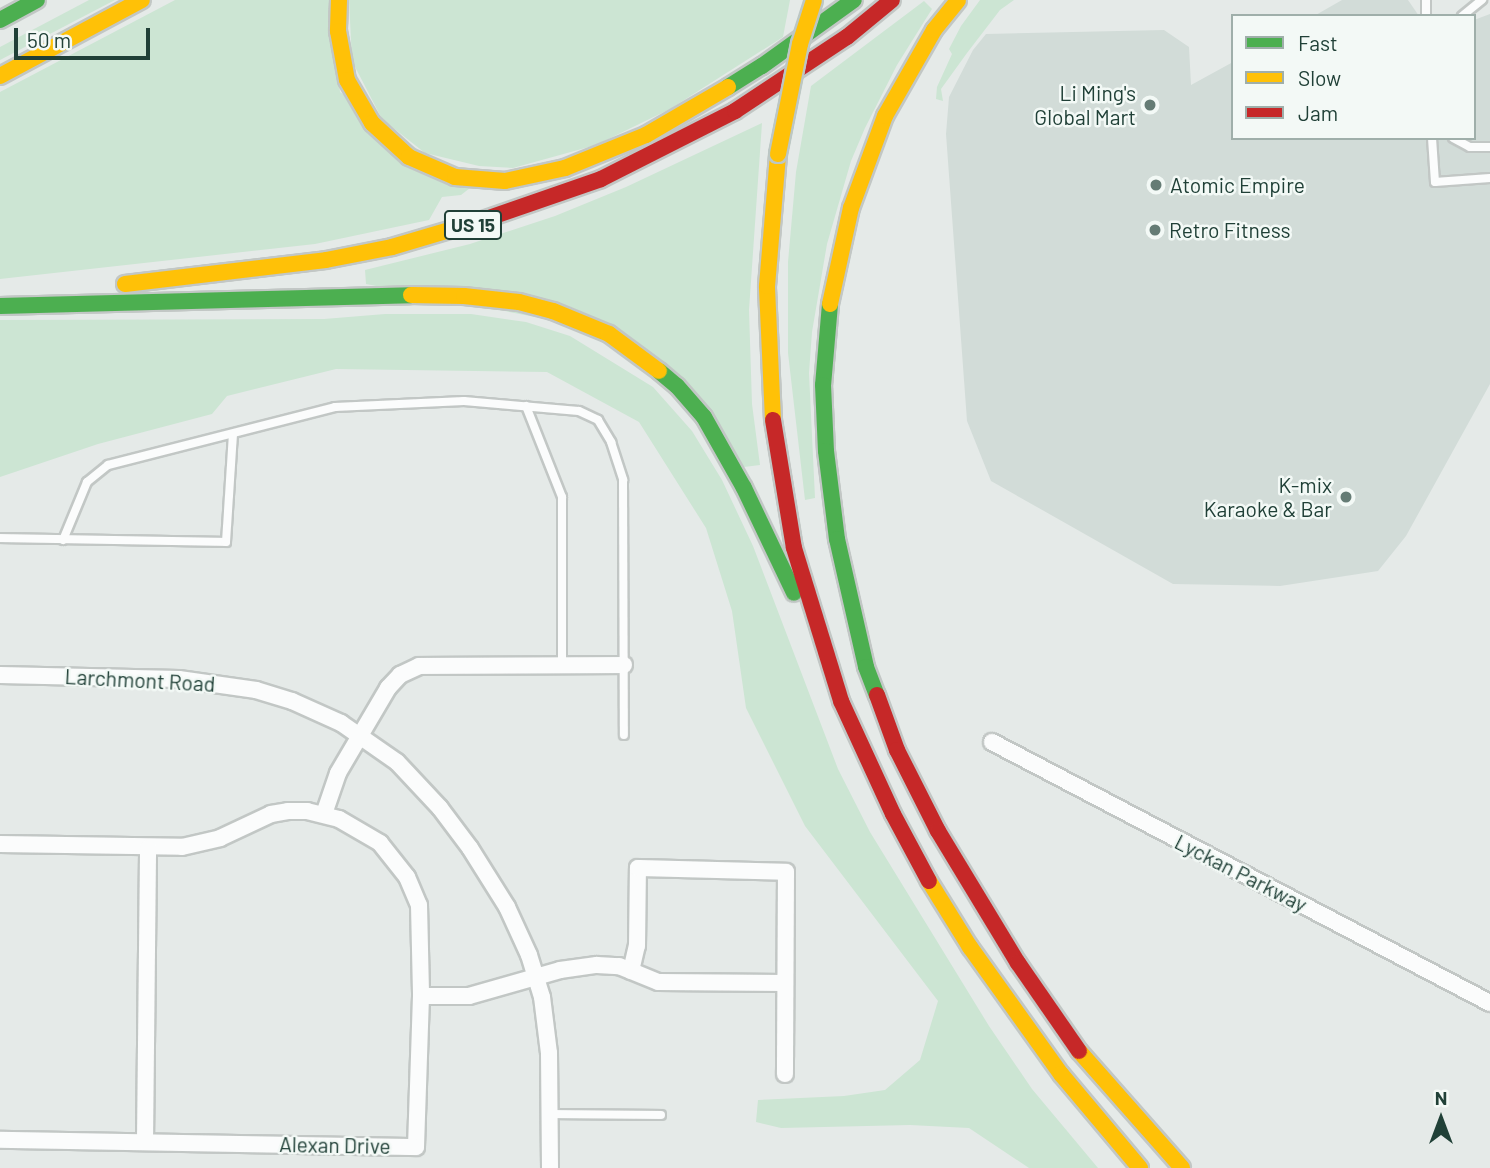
<!DOCTYPE html>
<style>
body{margin:0}
#map{position:relative;width:1490px;height:1168px;overflow:hidden;background:#e5eae8;font-family:Barlow,sans-serif}
div>[style]{position:absolute}
[style*='--x']{left:calc(var(--x)*1px);top:calc(var(--y)*1px);width:calc(var(--w)*1px);rotate:calc(var(--a)*1deg)}
.built>*{inset:0;background:#d2dcd8}
.green>*{inset:0;background:#cce5d3}
.roads{filter:drop-shadow(2px 0 #c2c7c5) drop-shadow(-2px 0 #c2c7c5) drop-shadow(0 2px #c2c7c5) drop-shadow(0 -2px #c2c7c5)}
.lane>*{height:8px;margin:-4px;padding:0 4px;transform-origin:4px;border-radius:4px;background:#fbfcfc}
.street>*{height:16px;margin:-8px;padding:0 8px;transform-origin:8px;border-radius:8px;background:#fbfcfc}
.fast>*{height:16px;margin:-8px;padding:0 8px;transform-origin:8px;border-radius:8px;background:#4caf50}
.slow>*{height:16px;margin:-8px;padding:0 8px;transform-origin:8px;border-radius:8px;background:#ffc107}
.jam>*{height:16px;margin:-8px;padding:0 8px;transform-origin:8px;border-radius:8px;background:#c62828}
.bridges{filter:drop-shadow(2px 0 #bcc7c4) drop-shadow(-2px 0 #bcc7c4) drop-shadow(0 2px #bcc7c4) drop-shadow(0 -2px #bcc7c4)}
.slow-bridge>*{height:16px;margin:-8px;padding:0 8px;transform-origin:8px;border-radius:8px;background:#ffc107}
.dots>*{width:19px;height:19px;translate:-50% -50%;box-sizing:border-box;border:4px solid #f3f9f6;border-radius:50%}
span{translate:-50% -50%;white-space:nowrap;text-align:center;line-height:1.15;-webkit-text-stroke:5px #f3f9f6;paint-order:stroke}
.shield-label span{padding:2px 5px;background:#f3f9f6;border:2px solid;border-radius:5px;-webkit-text-stroke-width:0}
.shield-label{font-size:19px;color:#204037;font-weight:700}
.poi-label{font-size:21px;color:#204037}
.right{translate:-100% -50%;text-align:right}
.left{translate:0 -50%;text-align:left}
.street-label{font-size:21px;color:#204037}
.legend{position:absolute;left:1231px;top:14px;width:245px;height:126px;box-sizing:border-box;background:#f3f9f6;border:2px solid #9fafaa;margin:0;padding:9px 12px;list-style:none;font-size:21px;color:#204037}
.legend li{display:flex;align-items:center;gap:14px;height:35px}
.legend b{width:35px;border:2px solid #9fafaa}
.north{position:absolute;left:1406px;top:1084px;width:70px;height:70px;-webkit-text-stroke:5px #f3f9f6;paint-order:stroke;rotate:0deg;font-size:19px;font-weight:700;line-height:28px;text-align:center;color:#204037}
.north::after{content:'';display:block;margin:auto;width:24px;height:32px;background:#204037;clip-path:polygon(50% 0,100% 100%,50% 72%,0 100%)}
.scale{position:absolute;left:14px;top:28px;width:136px;height:32px;box-sizing:border-box;border:4px solid #204037;border-top:0;padding-left:9px;font-size:21px;line-height:24px;white-space:nowrap;color:#204037;-webkit-text-stroke:5px #f3f9f6;paint-order:stroke}
</style>
<div id="map">
<div class="built">
<i style="clip-path:polygon(1342px 0,1408px 0,1419px 16px,1314px 16px)"></i>
<i style="clip-path:polygon(1490px 14px,1490px 384px,1406px 536px,1378px 571px,1280px 586px,1173px 584px,991px 481px,967px 421px,946px 134px,949px 97px,973px 50px,986px 34px,1164px 30px,1189px 47px,1191px 85px,1233px 62px,1233px 138px,1474px 138px,1474px 20px)"></i>
</div>
<div class="green">
<i style="clip-path:polygon(89px 0,115px 0,0 60px,0 47px)"></i>
<i style="clip-path:polygon(175px 0,331px 0,340px 92px,470px 188px,461px 195px,442px 197px,429px 220px,315px 244px,0 279px,0 92px)"></i>
<i style="clip-path:polygon(349px 0,790px 0,783px 37px,670px 109px,596px 145px,513px 168px,479px 166px,425px 153px,382px 119px,352px 61px)"></i>
<i style="clip-path:polygon(980px 0,1014px 0,1000px 10px,967px 53px,941px 89px,943px 101px,936px 99px,937px 87px,952px 54px,949px 49px,961px 26px)"></i>
<i style="clip-path:polygon(924px 1px,932px 9px,897px 65px,865px 128px,851px 161px,827px 244px,812px 332px,809px 373px,815px 498px,805px 500px,788px 353px,788px 262px,796px 172px,811px 86px)"></i>
<i style="clip-path:polygon(762px 123px,749px 310px,752px 404px,760px 465px,744px 467px,628px 335px,366px 284px,365px 270px,470px 244px,555px 216px,626px 187px)"></i>
<i style="clip-path:polygon(385px 314px,471px 314px,526px 322px,570px 336px,653px 387px,692px 431px,722px 480px,753px 546px,838px 769px,870px 832px,989px 1026px,1032px 1089px,1098px 1168px,1029px 1168px,969px 1128px,910px 1125px,781px 1128px,756px 1122px,758px 1100px,844px 1096px,885px 1090px,920px 1060px,938px 1001px,805px 826px,746px 708px,732px 611px,706px 528px,639px 422px,547px 372px,336px 369px,227px 396px,212px 414px,98px 444px,0 477px,0 320px,324px 319px)"></i>
</div>
<div class="roads">
<div class="lane">
<i style="--x:1426;--y:0;--w:16;--a:90"></i>
<i style="--x:1462;--y:16;--w:26;--a:-39"></i>
<i style="--x:1432;--y:138;--w:44;--a:86.1"></i>
<i style="--x:1435;--y:182;--w:55;--a:-4.2"></i>
<i style="--x:1453;--y:138;--w:19;--a:28"></i>
<i style="--x:1470;--y:147;--w:20;--a:0"></i>
<i style="--x:526;--y:406;--w:98;--a:68.4"></i>
<i style="--x:562;--y:497;--w:169;--a:90"></i>
<i style="--x:0;--y:538;--w:226;--a:1"></i>
<i style="--x:226;--y:542;--w:108;--a:-86.3"></i>
<i style="--x:63;--y:540;--w:63;--a:-67.5"></i>
<i style="--x:87;--y:482;--w:27;--a:-39"></i>
<i style="--x:108;--y:465;--w:234;--a:-14.3"></i>
<i style="--x:335;--y:407;--w:129;--a:-2.7"></i>
<i style="--x:464;--y:401;--w:115;--a:5"></i>
<i style="--x:579;--y:411;--w:21;--a:25"></i>
<i style="--x:598;--y:420;--w:26;--a:59"></i>
<i style="--x:611;--y:442;--w:40;--a:72"></i>
<i style="--x:623;--y:480;--w:255;--a:89.8"></i>
<i style="--x:550;--y:1114;--w:111;--a:0.5"></i>
</div>
<div class="street">
<i style="--x:0;--y:675;--w:179;--a:1.3"></i>
<i style="--x:179;--y:679;--w:78;--a:8.1"></i>
<i style="--x:256;--y:690;--w:38;--a:17"></i>
<i style="--x:292;--y:701;--w:54;--a:24.2"></i>
<i style="--x:341;--y:723;--w:68;--a:34.9"></i>
<i style="--x:397;--y:762;--w:63;--a:46.9"></i>
<i style="--x:440;--y:808;--w:50;--a:53.1"></i>
<i style="--x:470;--y:848;--w:70;--a:57.9"></i>
<i style="--x:507;--y:907;--w:53;--a:65.4"></i>
<i style="--x:529;--y:955;--w:44;--a:72.8"></i>
<i style="--x:542;--y:997;--w:56;--a:82.9"></i>
<i style="--x:549;--y:1053;--w:115;--a:89.5"></i>
<i style="--x:992;--y:742;--w:562;--a:27.66"></i>
<i style="--x:324;--y:814;--w:43;--a:-71.1"></i>
<i style="--x:338;--y:773;--w:99;--a:-59.5"></i>
<i style="--x:388;--y:688;--w:18;--a:-47"></i>
<i style="--x:400;--y:675;--w:21;--a:-25"></i>
<i style="--x:419;--y:666;--w:205;--a:-0.3"></i>
<i style="--x:0;--y:844;--w:182;--a:0.9"></i>
<i style="--x:182;--y:847;--w:39;--a:-13"></i>
<i style="--x:220;--y:838;--w:56;--a:-25.2"></i>
<i style="--x:271;--y:814;--w:17;--a:-10"></i>
<i style="--x:288;--y:811;--w:19;--a:0"></i>
<i style="--x:307;--y:811;--w:33;--a:14"></i>
<i style="--x:339;--y:819;--w:48;--a:30.3"></i>
<i style="--x:380;--y:843;--w:43;--a:51.5"></i>
<i style="--x:407;--y:877;--w:30;--a:67"></i>
<i style="--x:419;--y:905;--w:91;--a:88.7"></i>
<i style="--x:421;--y:996;--w:151;--a:91.9"></i>
<i style="--x:416;--y:1147;--w:416;--a:-179"></i>
<i style="--x:631;--y:971;--w:26;--a:-77"></i>
<i style="--x:637;--y:946;--w:78;--a:-89.3"></i>
<i style="--x:638;--y:868;--w:148;--a:1.5"></i>
<i style="--x:786;--y:872;--w:202;--a:90.3"></i>
<i style="--x:421;--y:996;--w:48;--a:0"></i>
<i style="--x:469;--y:996;--w:95;--a:-15.9"></i>
<i style="--x:560;--y:970;--w:37;--a:-8"></i>
<i style="--x:597;--y:965;--w:22;--a:3"></i>
<i style="--x:619;--y:966;--w:42;--a:22.3"></i>
<i style="--x:658;--y:982;--w:127;--a:0.5"></i>
<i style="--x:145;--y:1141;--w:293;--a:-89.4"></i>
</div>
<div class="fast">
<i style="--x:0;--y:20;--w:42;--a:-28.4"></i>
<i style="--x:728;--y:87;--w:40;--a:-32"></i>
<i style="--x:762;--y:66;--w:113;--a:-35.7"></i>
<i style="--x:830;--y:304;--w:81;--a:94.9"></i>
<i style="--x:823;--y:385;--w:66;--a:87.4"></i>
<i style="--x:826;--y:451;--w:89;--a:82.9"></i>
<i style="--x:837;--y:539;--w:131;--a:77.2"></i>
<i style="--x:866;--y:667;--w:30;--a:69"></i>
<i style="--x:0;--y:306;--w:411;--a:-1.5"></i>
<i style="--x:659;--y:371;--w:23;--a:40"></i>
<i style="--x:677;--y:386;--w:41;--a:48.9"></i>
<i style="--x:704;--y:417;--w:81;--a:60.6"></i>
<i style="--x:744;--y:488;--w:116;--a:64.5"></i>
</div>
<div class="slow">
<i style="--x:339;--y:0;--w:31;--a:92"></i>
<i style="--x:338;--y:31;--w:50;--a:79.6"></i>
<i style="--x:347;--y:80;--w:50;--a:59.8"></i>
<i style="--x:372;--y:123;--w:50;--a:42.6"></i>
<i style="--x:409;--y:157;--w:50;--a:23.5"></i>
<i style="--x:455;--y:177;--w:50;--a:4.6"></i>
<i style="--x:505;--y:181;--w:61;--a:-12.2"></i>
<i style="--x:565;--y:168;--w:87;--a:-22.2"></i>
<i style="--x:646;--y:135;--w:95;--a:-30.3"></i>
<i style="--x:0;--y:76;--w:161;--a:-28.2"></i>
<i style="--x:125;--y:284;--w:202;--a:-6.8"></i>
<i style="--x:326;--y:260;--w:67;--a:-11.1"></i>
<i style="--x:392;--y:247;--w:92;--a:-16.5"></i>
<i style="--x:411;--y:295;--w:53;--a:1.1"></i>
<i style="--x:464;--y:296;--w:55;--a:6.2"></i>
<i style="--x:519;--y:302;--w:35;--a:15"></i>
<i style="--x:553;--y:311;--w:61;--a:22.3"></i>
<i style="--x:609;--y:334;--w:62;--a:36.5"></i>
<i style="--x:830;--y:304;--w:98;--a:-77.7"></i>
<i style="--x:851;--y:208;--w:98;--a:-69.7"></i>
<i style="--x:885;--y:116;--w:99;--a:-60.3"></i>
<i style="--x:934;--y:30;--w:38;--a:-51"></i>
<i style="--x:773;--y:420;--w:134;--a:-92.6"></i>
<i style="--x:767;--y:286;--w:132;--a:-85.2"></i>
<i style="--x:929;--y:881;--w:78;--a:58.2"></i>
<i style="--x:970;--y:947;--w:156;--a:54.4"></i>
<i style="--x:1061;--y:1074;--w:123;--a:50"></i>
<i style="--x:1079;--y:1051;--w:156;--a:48.6"></i>
</div>
<div class="jam">
<i style="--x:480;--y:221;--w:128;--a:-19.1"></i>
<i style="--x:601;--y:179;--w:150;--a:-26.9"></i>
<i style="--x:735;--y:111;--w:134;--a:-33.5"></i>
<i style="--x:847;--y:37;--w:58;--a:-39.4"></i>
<i style="--x:773;--y:420;--w:130;--a:80.7"></i>
<i style="--x:794;--y:548;--w:160;--a:72.9"></i>
<i style="--x:841;--y:701;--w:124;--a:65.3"></i>
<i style="--x:893;--y:814;--w:76;--a:61.8"></i>
<i style="--x:877;--y:695;--w:59;--a:70"></i>
<i style="--x:897;--y:750;--w:91;--a:63.2"></i>
<i style="--x:938;--y:831;--w:154;--a:58.8"></i>
<i style="--x:1018;--y:963;--w:107;--a:55.3"></i>
</div>
</div>
<div class="bridges">
<div class="slow-bridge">
<i style="--x:778;--y:154;--w:112;--a:-78.7"></i>
<i style="--x:800;--y:44;--w:46;--a:-72.3"></i>
</div>
</div>
<div class="dots">
<i style="left:1150px;top:105px;background:#657c75"></i>
<i style="left:1156px;top:185px;background:#657c75"></i>
<i style="left:1155px;top:230px;background:#657c75"></i>
<i style="left:1346px;top:497px;background:#657c75"></i>
</div>
<div class="shield-label">
<span style="left:473px;top:225px">US 15</span>
</div>
<div class="poi-label">
<span class="right" style="left:1136px;top:105px">Li Ming's<br>Global Mart</span>
<span class="left" style="left:1170px;top:185px">Atomic Empire</span>
<span class="left" style="left:1169px;top:230px">Retro Fitness</span>
<span class="right" style="left:1332px;top:497px">K-mix<br>Karaoke &amp; Bar</span>
</div>
<div class="street-label">
<span style="left:140px;top:680px;rotate:3deg">Larchmont Road</span>
<span style="left:1241px;top:873px;rotate:27deg">Lyckan Parkway</span>
<span style="left:335px;top:1145px;rotate:1deg">Alexan Drive</span>
</div>
<ul class="legend">
<li><b style="height:9px;background:#4caf50"></b>Fast</li>
<li><b style="height:9px;background:#ffc107"></b>Slow</li>
<li><b style="height:9px;background:#c62828"></b>Jam</li>
</ul>
<div class="north">N</div>
<div class="scale">50 m</div>
</div>
